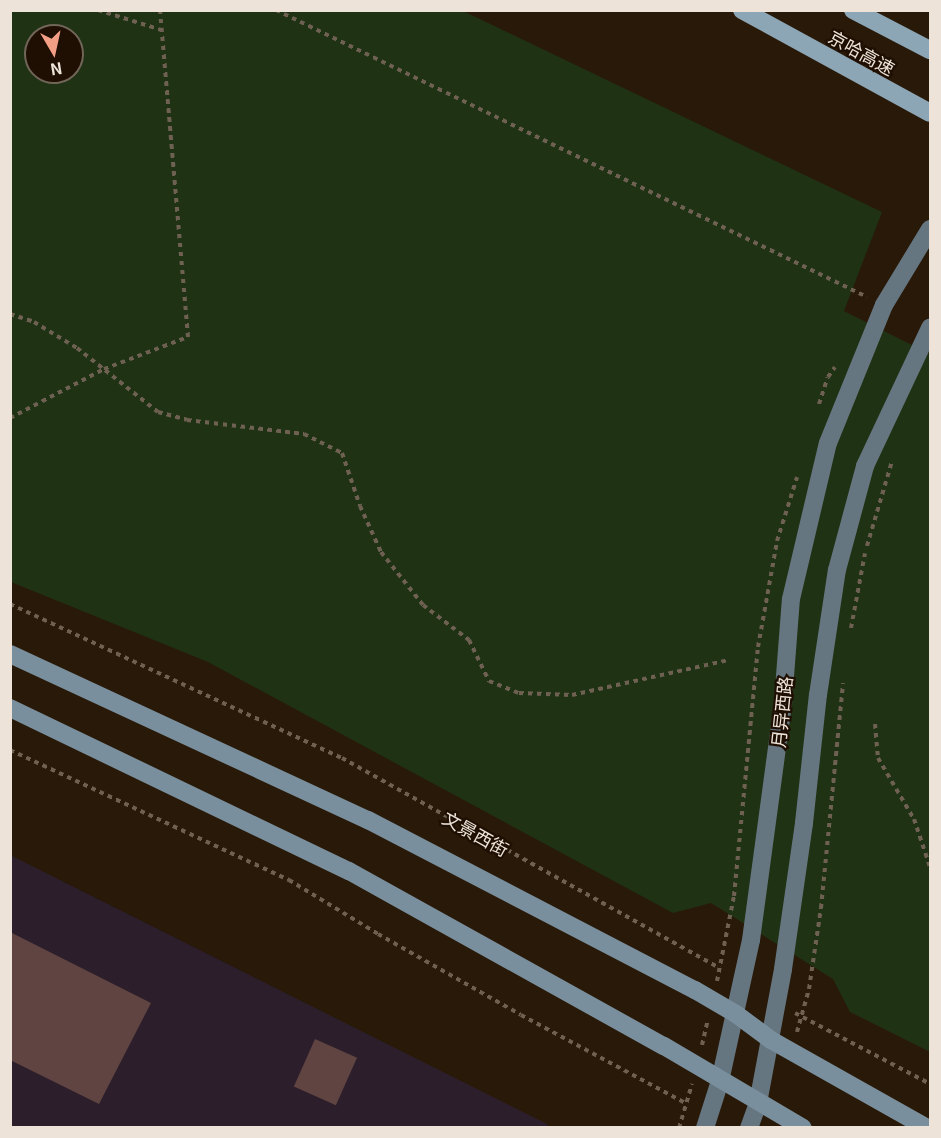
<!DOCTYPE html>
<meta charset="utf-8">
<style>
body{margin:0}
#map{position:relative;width:941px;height:1138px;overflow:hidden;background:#281908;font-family:Georgia,"Noto Sans SC",serif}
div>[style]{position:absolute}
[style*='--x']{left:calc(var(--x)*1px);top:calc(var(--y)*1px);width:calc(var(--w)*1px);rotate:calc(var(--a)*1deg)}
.industrial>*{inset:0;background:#2c1e2a}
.green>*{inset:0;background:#203214}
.building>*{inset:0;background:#5f4442;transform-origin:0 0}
.path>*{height:4px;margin-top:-2px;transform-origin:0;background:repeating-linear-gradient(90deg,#6e6152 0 4.5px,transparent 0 9px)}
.secondary>*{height:18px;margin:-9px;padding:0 9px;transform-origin:9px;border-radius:9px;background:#667681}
.primary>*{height:18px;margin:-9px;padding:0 9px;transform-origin:9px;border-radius:9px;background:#7a8f9d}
.highway>*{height:18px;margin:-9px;padding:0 9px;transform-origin:9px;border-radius:9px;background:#8da6b6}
span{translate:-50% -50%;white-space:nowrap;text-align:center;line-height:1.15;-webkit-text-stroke:4.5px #1e0f02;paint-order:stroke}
.street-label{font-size:18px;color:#ede3d8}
.frame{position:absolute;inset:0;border:12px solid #ede3d8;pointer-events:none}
.north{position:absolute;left:24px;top:24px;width:60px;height:60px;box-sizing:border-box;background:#1e0f02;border:2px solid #716458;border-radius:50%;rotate:171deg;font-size:16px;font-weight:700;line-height:24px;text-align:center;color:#ede3d8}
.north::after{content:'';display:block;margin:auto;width:21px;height:27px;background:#f39f86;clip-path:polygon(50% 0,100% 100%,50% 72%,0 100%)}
</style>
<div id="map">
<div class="industrial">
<i style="clip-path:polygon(10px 855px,547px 1124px,549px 1127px,11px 1127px)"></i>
</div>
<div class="green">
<i style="clip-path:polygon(evenodd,11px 11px,463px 11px,882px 212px,844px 311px,930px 354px,930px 1052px,850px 1012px,833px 979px,711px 903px,673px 913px,208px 662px,11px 582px,11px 11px,36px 36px,72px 36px,72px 72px,36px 72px,36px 36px)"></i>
</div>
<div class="building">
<i style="clip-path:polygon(10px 932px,151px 1003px,99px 1104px,10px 1060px)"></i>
<i style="left:315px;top:1039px;width:46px;height:52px;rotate:24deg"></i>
</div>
<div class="path">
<i style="--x:98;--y:10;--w:67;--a:17.4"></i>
<i style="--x:276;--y:10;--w:657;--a:25.9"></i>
<i style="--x:10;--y:314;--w:25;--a:18"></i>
<i style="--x:34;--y:322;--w:50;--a:31.2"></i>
<i style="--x:77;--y:348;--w:103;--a:38.3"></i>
<i style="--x:158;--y:412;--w:30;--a:15"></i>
<i style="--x:187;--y:420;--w:118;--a:6.8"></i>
<i style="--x:304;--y:434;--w:42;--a:26.6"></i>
<i style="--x:342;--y:453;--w:56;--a:71.2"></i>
<i style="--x:360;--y:506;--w:51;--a:65.5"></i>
<i style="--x:381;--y:552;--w:68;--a:51.6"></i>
<i style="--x:423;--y:605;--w:58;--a:37.3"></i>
<i style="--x:469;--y:640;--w:46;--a:64"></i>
<i style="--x:489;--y:681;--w:32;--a:22"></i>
<i style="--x:519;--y:693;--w:53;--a:2.2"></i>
<i style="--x:572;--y:695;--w:160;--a:-12.6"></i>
<i style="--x:819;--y:404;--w:28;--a:-72"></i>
<i style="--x:828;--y:377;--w:12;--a:-55"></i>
<i style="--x:10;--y:418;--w:106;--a:-27.5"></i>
<i style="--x:104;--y:369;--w:90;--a:-20.9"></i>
<i style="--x:188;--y:337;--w:328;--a:-94.9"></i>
<i style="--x:867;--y:546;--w:89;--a:-73.6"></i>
<i style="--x:10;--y:604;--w:366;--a:24.9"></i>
<i style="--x:342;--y:758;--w:432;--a:29.1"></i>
<i style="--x:851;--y:628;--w:76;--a:-79.4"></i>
<i style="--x:875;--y:724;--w:34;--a:85"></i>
<i style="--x:878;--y:758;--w:71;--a:59.5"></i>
<i style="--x:914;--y:819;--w:51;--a:71.6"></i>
<i style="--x:10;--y:750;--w:308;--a:25"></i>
<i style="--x:289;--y:880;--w:104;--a:31.2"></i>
<i style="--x:378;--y:934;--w:164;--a:29.5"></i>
<i style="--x:521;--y:1015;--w:188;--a:28.2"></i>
<i style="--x:717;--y:981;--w:87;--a:-78.7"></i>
<i style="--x:734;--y:896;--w:250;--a:-84.5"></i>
<i style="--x:758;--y:647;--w:108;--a:-79.8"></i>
<i style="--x:777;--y:541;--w:67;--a:-72.6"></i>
<i style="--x:795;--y:1013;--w:153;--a:27.7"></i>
<i style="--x:797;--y:1032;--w:45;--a:-74.4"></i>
<i style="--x:809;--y:989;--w:82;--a:-81.6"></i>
<i style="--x:821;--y:908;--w:226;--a:-84.4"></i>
<i style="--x:702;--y:1045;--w:26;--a:-77"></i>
<i style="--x:679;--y:1128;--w:46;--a:-73.5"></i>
</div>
<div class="secondary">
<i style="--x:705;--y:1128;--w:49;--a:-72.3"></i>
<i style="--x:720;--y:1081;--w:144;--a:-77.6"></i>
<i style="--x:751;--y:940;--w:240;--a:-82.3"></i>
<i style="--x:783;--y:702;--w:103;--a:-85.6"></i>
<i style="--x:791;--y:599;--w:160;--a:-76.7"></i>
<i style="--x:828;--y:443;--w:149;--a:-67.9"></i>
<i style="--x:884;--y:305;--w:89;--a:-58.8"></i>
<i style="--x:749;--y:1128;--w:27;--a:-70"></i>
<i style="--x:758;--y:1103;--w:136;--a:-79.4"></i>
<i style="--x:783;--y:969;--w:148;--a:-81.8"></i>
<i style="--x:804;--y:823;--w:129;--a:-83.8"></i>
<i style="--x:818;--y:695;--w:126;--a:-81.4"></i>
<i style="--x:837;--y:570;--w:108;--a:-74.9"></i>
<i style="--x:865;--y:466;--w:153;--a:-64.8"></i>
</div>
<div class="primary">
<i style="--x:10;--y:654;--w:395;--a:24.9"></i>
<i style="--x:368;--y:820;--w:369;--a:27.5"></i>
<i style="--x:695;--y:990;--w:48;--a:30.3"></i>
<i style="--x:736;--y:1014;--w:44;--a:36.6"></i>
<i style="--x:771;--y:1040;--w:179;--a:29.4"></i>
<i style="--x:10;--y:708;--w:376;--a:25.7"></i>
<i style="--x:349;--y:871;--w:360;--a:29.1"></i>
<i style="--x:664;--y:1046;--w:161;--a:30.5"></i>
</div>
<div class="highway">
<i style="--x:742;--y:10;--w:214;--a:28.7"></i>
<i style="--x:853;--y:10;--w:87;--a:27.5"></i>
</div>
<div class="street-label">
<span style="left:862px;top:52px;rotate:29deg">京哈高速</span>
<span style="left:781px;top:712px;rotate:-84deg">月异西路</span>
<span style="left:476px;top:833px;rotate:29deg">文景西街</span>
</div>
<div class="frame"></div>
<div class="north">N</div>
</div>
